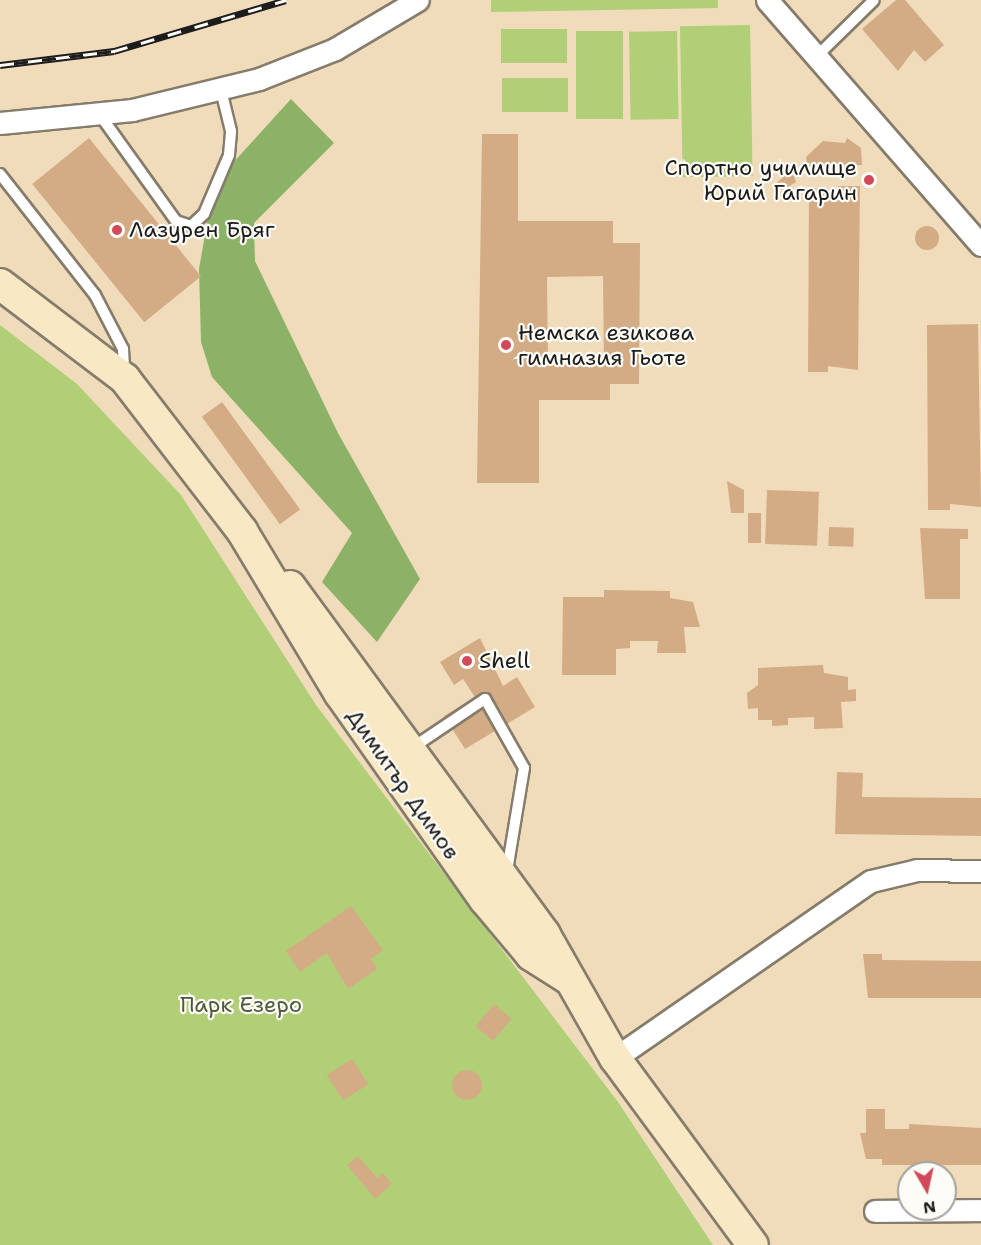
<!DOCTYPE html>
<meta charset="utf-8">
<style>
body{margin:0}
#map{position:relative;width:981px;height:1245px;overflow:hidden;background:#f0dcbb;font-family:"Shantell Sans",sans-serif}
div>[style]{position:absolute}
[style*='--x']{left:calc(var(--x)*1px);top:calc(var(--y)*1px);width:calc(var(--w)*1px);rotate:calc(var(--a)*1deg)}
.green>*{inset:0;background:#b0cf76;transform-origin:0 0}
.forest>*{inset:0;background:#8cb267}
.building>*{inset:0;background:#d3ac85;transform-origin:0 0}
.round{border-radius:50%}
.roads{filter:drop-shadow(2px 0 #867c6c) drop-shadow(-2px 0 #867c6c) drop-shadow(0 2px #867c6c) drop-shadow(0 -2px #867c6c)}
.lane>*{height:10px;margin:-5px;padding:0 5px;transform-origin:5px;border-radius:5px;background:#fff}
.street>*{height:21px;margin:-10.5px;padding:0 10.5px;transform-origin:10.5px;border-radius:10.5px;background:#fff}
.secondary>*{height:30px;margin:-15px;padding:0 15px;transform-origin:15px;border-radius:15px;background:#f8e8c3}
.rail>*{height:7px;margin-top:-3.5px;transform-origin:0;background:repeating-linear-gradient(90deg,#fdfcf7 0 14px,#1c1c1c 0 28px);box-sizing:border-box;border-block:2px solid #1c1c1c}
.dots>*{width:16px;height:16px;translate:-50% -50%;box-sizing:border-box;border:3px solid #fdfcf7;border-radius:50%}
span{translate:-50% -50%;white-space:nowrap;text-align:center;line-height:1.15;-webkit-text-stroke:4.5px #fdfcf7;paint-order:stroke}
.poi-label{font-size:22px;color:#1c1c1c}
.right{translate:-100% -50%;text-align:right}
.left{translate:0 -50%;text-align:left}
.street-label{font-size:22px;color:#1c1c1c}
.park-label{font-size:22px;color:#505b3c}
.north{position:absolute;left:897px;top:1161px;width:60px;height:60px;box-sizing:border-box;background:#fdfcf7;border:2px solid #a3a29f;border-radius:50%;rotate:171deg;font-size:16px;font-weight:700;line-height:24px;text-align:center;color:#1c1c1c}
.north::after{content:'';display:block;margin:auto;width:21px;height:27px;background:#d1495b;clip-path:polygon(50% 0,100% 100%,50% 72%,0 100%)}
</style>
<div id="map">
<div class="green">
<i style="clip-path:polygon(491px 0,718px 0,718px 8px,491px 12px)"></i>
<i style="left:750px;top:25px;width:151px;height:70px;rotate:89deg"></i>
<i style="left:501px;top:29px;width:66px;height:34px"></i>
<i style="left:576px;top:31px;width:47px;height:88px"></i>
<i style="left:677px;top:31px;width:88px;height:48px;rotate:89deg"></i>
<i style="left:502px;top:78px;width:66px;height:34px"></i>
<i style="clip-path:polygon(0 325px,77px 384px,181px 495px,316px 705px,618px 1102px,713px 1245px,0 1245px)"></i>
</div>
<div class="forest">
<i style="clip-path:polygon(291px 99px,334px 143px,254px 223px,255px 261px,338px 433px,420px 579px,377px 642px,322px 582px,352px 533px,212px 377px,201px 342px,199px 269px,210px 206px,231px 165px)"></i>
</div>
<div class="building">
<i style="clip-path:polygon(896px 0,905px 0,944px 45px,925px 62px,914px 50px,898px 71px,862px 29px)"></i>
<i style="clip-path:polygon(evenodd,482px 134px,518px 134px,518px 221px,613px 221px,613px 243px,640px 243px,639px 384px,610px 384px,610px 400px,539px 400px,539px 483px,477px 483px,482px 134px,603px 276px,604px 365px,548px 365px,547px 277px,603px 276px)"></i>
<i style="left:89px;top:138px;width:178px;height:73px;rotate:51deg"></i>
<i style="clip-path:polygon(847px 138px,861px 148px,862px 165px,807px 166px,806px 157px,823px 141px,845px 143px)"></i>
<i style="clip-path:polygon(792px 170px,796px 182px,783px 190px,776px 183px)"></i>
<i style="clip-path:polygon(838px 186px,860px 186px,858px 370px,828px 366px,828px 372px,808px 372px,809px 188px,838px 191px)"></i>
<i class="round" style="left:915px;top:226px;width:24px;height:24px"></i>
<i style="clip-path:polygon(978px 324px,981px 507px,950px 504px,950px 510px,928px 510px,927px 325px)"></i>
<i style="left:222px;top:402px;width:133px;height:25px;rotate:54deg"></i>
<i style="clip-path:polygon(727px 481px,744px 490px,744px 513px,731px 513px)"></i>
<i style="left:767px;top:490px;width:52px;height:54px;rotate:2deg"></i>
<i style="left:748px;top:513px;width:13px;height:30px"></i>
<i style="left:829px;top:527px;width:25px;height:19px;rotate:2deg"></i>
<i style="clip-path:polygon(920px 528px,968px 529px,968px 539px,960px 539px,960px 599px,925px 599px)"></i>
<i style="clip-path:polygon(604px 590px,670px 591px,670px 598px,693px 602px,700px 627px,684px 627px,686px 653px,657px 653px,658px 641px,630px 641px,630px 648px,616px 649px,616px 675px,562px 675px,563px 597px,604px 597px)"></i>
<i style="clip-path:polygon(480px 638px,503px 686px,517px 677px,535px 707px,465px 749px,444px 716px,475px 697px,463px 679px,454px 685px,440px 662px)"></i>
<i style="clip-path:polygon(823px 665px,824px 673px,848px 677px,848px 690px,856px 689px,856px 701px,841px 702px,843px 728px,814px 729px,814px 717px,788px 718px,788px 725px,772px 726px,772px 720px,758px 720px,758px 708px,748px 709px,747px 693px,758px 685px,758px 668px)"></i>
<i style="clip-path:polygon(837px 772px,863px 773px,862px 797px,981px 798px,981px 836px,835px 834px)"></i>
<i style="clip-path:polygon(351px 906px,383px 950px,371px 959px,377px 969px,348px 989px,327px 953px,300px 972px,286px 951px)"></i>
<i style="clip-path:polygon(863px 954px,882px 954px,882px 960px,981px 961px,981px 998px,868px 998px)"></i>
<i style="left:494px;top:1004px;width:23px;height:29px;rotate:40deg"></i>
<i style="left:352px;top:1059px;width:30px;height:30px;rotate:57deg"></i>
<i class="round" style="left:452px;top:1070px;width:30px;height:30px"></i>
<i style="clip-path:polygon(866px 1109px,885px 1109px,885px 1129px,909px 1129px,909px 1124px,981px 1128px,981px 1165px,882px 1165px,882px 1159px,866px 1159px,860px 1133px,866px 1133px)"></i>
<i style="clip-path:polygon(358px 1156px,377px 1178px,383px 1173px,392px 1184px,375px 1199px,347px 1165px)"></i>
</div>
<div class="roads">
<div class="lane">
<i style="--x:818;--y:55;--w:78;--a:-44.5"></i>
<i style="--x:100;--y:115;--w:130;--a:54.4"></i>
<i style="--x:176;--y:221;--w:16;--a:18"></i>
<i style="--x:191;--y:226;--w:18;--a:-43"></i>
<i style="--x:204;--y:214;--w:64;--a:-67"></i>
<i style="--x:229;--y:155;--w:24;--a:-85"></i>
<i style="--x:231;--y:131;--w:42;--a:-103.7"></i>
<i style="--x:0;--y:174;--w:154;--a:51.9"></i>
<i style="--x:95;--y:295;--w:61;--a:62.6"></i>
<i style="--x:123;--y:349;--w:22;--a:87"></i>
<i style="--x:412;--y:748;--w:88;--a:-33.9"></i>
<i style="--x:485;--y:699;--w:79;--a:60.5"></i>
<i style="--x:524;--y:768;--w:104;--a:99.4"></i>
</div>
<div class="street">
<i style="--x:767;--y:0;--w:325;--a:48.9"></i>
<i style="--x:0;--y:123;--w:133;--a:-5.6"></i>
<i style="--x:132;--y:110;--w:131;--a:-13.7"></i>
<i style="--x:259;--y:79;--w:82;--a:-21.5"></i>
<i style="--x:335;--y:49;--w:96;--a:-30.6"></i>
<i style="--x:615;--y:1058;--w:311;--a:-34.7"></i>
<i style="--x:871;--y:881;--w:47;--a:-13.4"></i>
<i style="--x:917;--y:870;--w:64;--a:0.9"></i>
<i style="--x:875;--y:1211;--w:106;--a:-0.5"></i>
</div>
<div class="secondary">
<i style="--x:0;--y:284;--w:157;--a:37.2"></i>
<i style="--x:125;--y:379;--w:192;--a:52.4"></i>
<i style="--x:242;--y:531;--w:190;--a:59"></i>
<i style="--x:340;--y:694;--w:252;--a:54.9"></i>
<i style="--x:485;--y:900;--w:72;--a:50.1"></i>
<i style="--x:531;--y:955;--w:43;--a:32.6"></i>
<i style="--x:290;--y:586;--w:432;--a:53.8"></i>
<i style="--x:545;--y:935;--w:142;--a:60.4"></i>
<i style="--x:615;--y:1058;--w:232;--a:53.6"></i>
</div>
</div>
<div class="rail">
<i style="--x:0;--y:65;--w:115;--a:-7"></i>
<i style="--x:114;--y:51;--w:179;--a:-16.5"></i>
</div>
<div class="dots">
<i style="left:869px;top:180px;background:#d1495b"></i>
<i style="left:117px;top:230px;background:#d1495b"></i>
<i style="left:506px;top:345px;background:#d1495b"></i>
<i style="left:467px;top:661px;background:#d1495b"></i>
</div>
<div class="poi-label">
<span class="right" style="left:857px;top:180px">Спортно училище<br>Юрий Гагарин</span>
<span class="left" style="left:129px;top:230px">Лазурен Бряг</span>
<span class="left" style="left:518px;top:345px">Немска езикова<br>гимназия Гьоте</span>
<span class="left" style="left:479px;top:661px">Shell</span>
</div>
<div class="street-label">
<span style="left:403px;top:784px;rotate:55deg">Димитър Димов</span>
</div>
<div class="park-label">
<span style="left:241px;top:1005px">Парк Езеро</span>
</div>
<div class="north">N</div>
</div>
